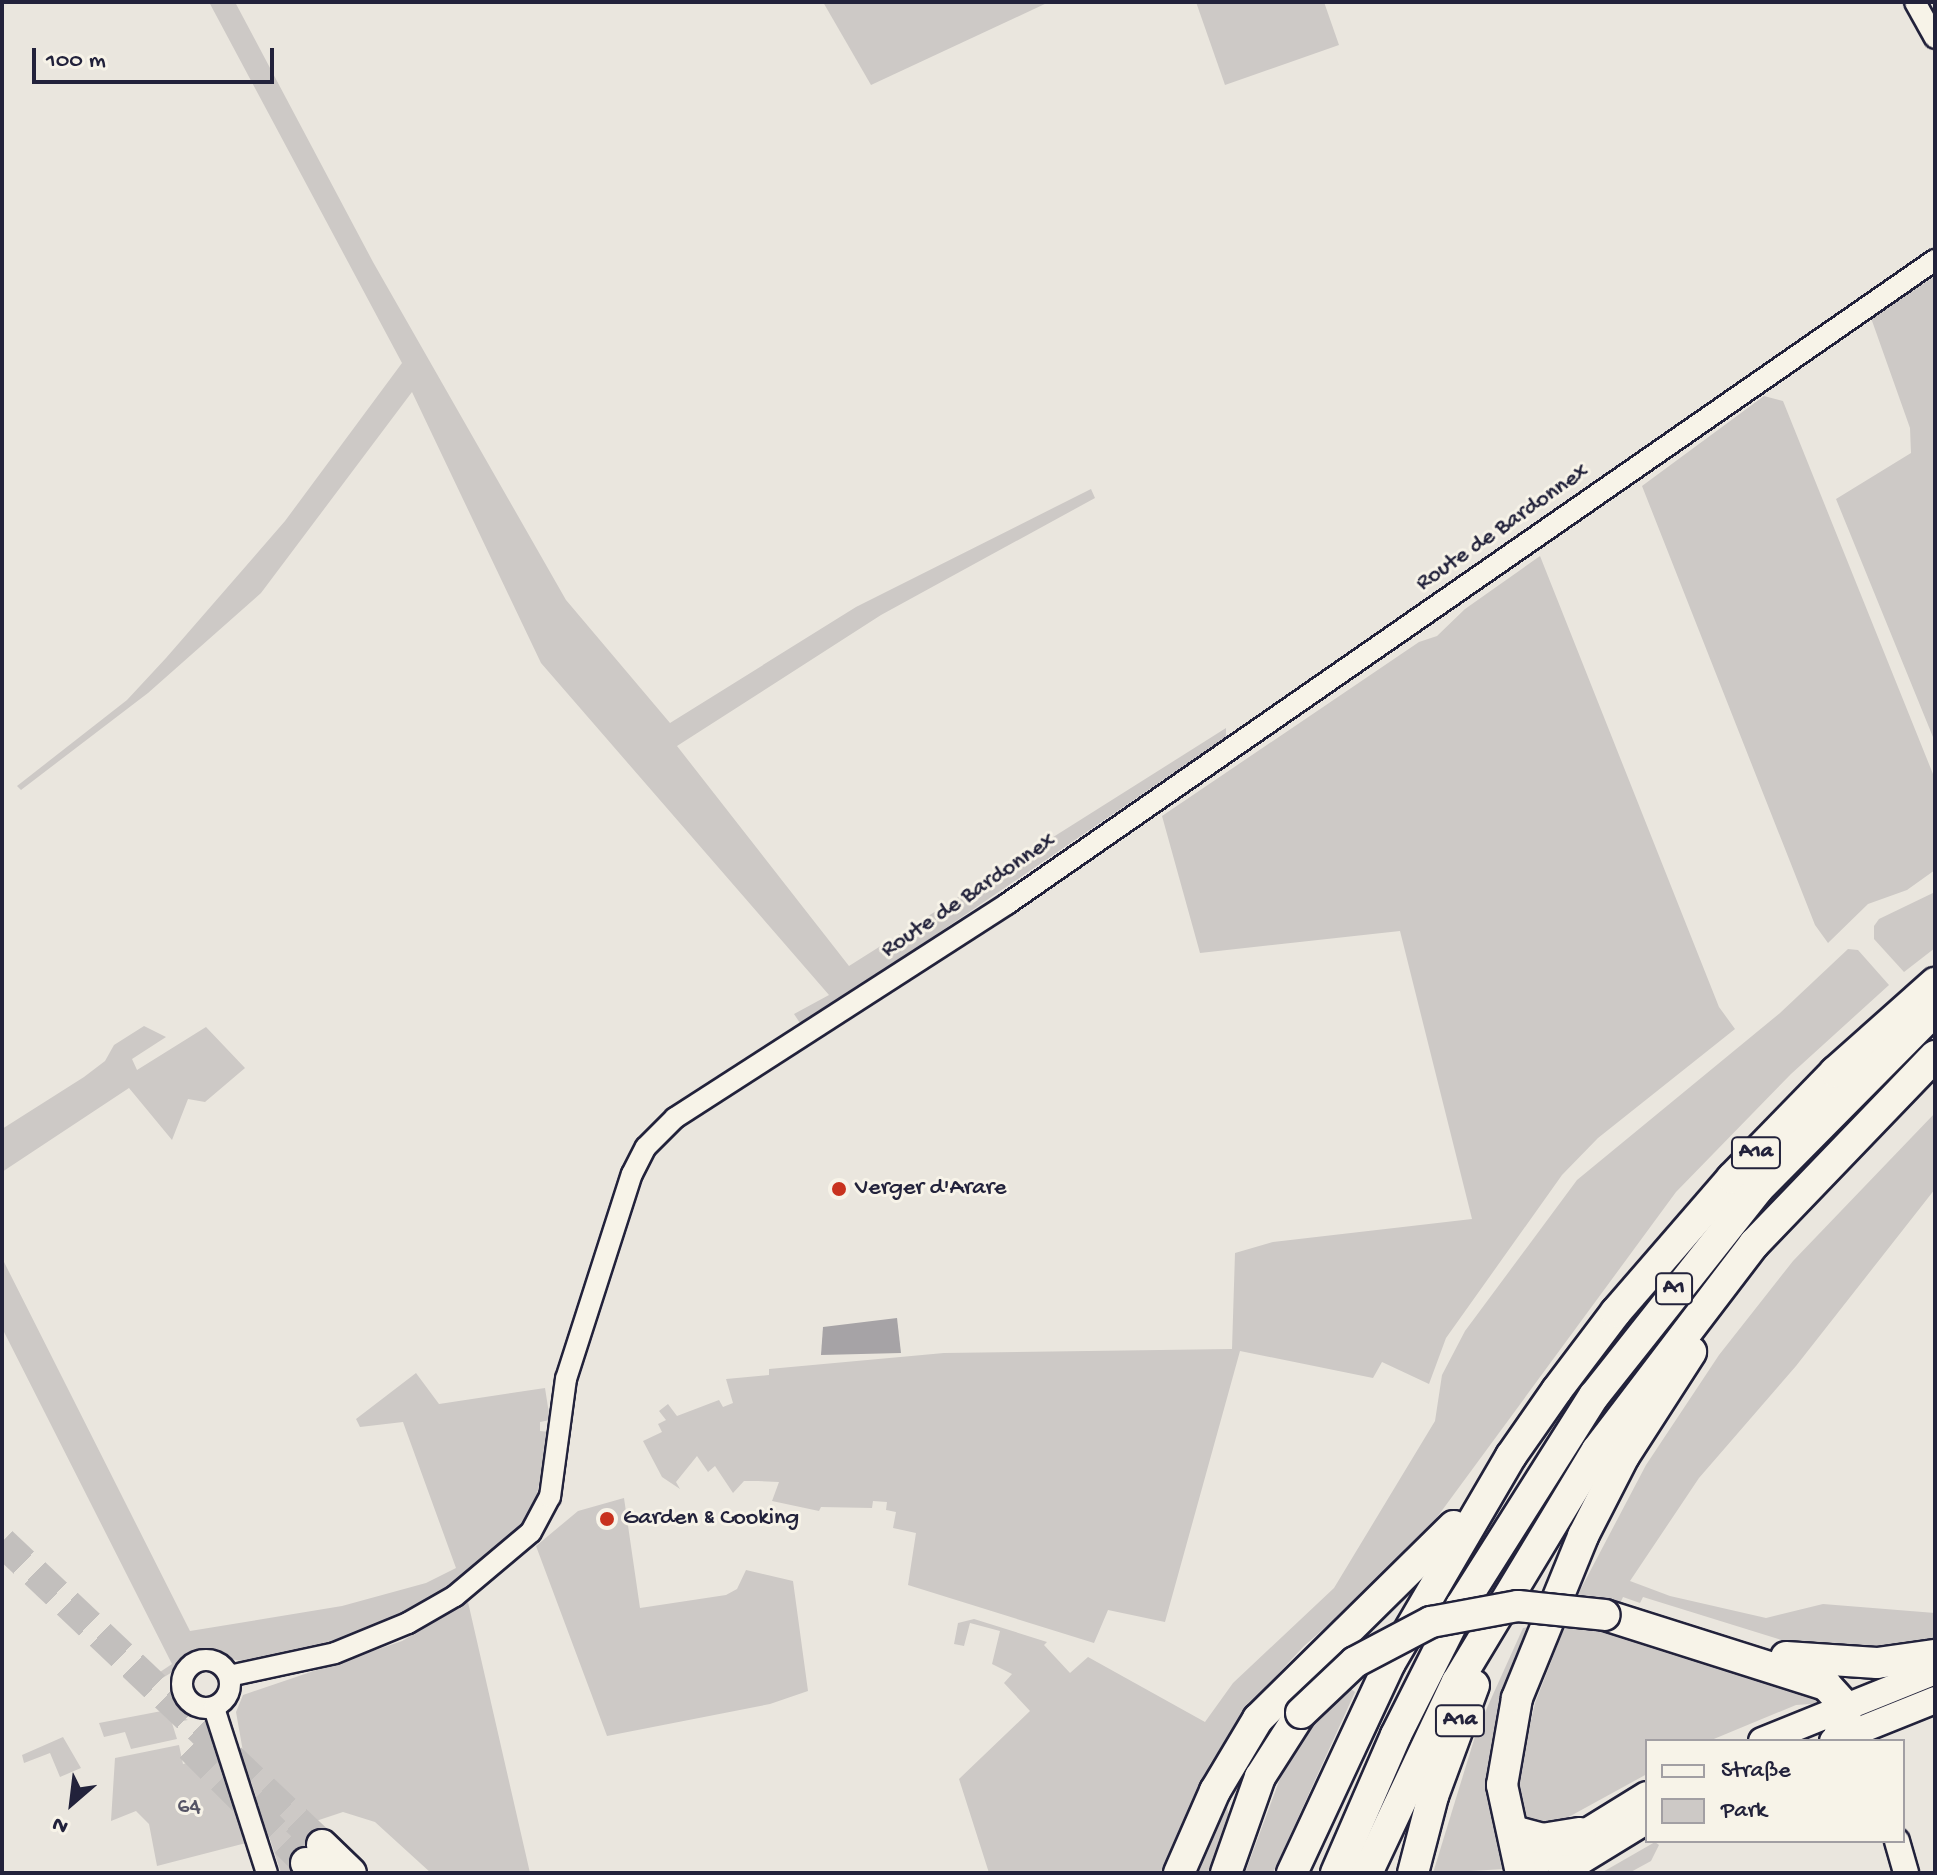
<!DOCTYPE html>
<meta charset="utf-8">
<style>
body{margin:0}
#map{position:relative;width:1937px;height:1875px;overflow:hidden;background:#eae6de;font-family:"Gochi Hand",sans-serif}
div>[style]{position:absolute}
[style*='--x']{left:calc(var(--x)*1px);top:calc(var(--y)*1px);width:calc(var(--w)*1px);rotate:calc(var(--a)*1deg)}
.green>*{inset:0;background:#cdc9c6}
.water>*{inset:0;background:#a6a3a6}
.motorway-tunnel>*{height:30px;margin-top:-15px;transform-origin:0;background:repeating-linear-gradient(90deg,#c2bfbd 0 30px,transparent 0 45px)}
.roads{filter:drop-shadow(2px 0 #22223b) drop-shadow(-2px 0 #22223b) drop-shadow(0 2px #22223b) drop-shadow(0 -2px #22223b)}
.tertiary>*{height:20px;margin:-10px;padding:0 10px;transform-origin:10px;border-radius:10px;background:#f7f3e8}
.tertiary>.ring{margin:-10px;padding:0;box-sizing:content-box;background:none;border:20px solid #f7f3e8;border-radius:50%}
.secondary>*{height:24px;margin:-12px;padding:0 12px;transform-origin:12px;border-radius:12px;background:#f7f3e8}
.primary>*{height:26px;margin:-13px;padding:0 13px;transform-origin:13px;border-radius:13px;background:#f7f3e8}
.motorway>*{height:30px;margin:-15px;padding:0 15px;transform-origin:15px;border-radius:15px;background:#f7f3e8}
.bridges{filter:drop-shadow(2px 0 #22223b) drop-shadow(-2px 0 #22223b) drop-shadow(0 2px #22223b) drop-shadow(0 -2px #22223b)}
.motorway-bridge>*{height:30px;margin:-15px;padding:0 15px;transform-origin:15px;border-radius:15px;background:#f7f3e8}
.dots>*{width:22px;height:22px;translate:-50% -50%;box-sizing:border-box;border:4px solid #f7f3e8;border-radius:50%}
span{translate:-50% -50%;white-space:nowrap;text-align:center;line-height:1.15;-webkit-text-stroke:6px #f7f3e8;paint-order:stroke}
.shield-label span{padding:2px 6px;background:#f7f3e8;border:2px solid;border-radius:6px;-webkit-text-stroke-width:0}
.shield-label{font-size:22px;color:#22223b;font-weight:700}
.street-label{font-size:24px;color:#22223b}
.poi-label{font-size:24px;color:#22223b}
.left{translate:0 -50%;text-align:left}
.park-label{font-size:24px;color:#555465}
.frame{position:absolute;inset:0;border:4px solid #22223b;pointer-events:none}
.legend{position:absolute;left:1645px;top:1739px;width:260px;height:104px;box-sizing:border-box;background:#f7f3e8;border:2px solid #a29fa3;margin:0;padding:10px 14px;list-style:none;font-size:24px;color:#22223b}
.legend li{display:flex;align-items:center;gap:16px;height:40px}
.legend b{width:40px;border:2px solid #a29fa3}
.north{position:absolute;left:32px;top:1763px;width:80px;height:80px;-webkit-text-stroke:6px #f7f3e8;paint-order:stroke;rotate:208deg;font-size:22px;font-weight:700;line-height:32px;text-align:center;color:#22223b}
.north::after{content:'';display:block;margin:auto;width:28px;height:36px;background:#22223b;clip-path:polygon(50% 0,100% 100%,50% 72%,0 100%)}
.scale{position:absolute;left:32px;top:48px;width:242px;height:36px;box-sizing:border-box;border:4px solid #22223b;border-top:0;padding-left:10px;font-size:24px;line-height:28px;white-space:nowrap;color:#22223b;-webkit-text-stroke:6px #f7f3e8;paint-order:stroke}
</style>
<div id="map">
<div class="green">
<i style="clip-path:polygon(209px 2px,235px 2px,373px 262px,566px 600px,670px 723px,856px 607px,1091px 489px,1095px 498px,881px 615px,677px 746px,849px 966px,1226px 728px,1226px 737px,802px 1026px,794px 1014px,829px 995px,541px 663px,412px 392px,261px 593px,148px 693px,21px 790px,17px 786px,127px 700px,166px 658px,285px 521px,402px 363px)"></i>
<i style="clip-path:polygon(823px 2px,1049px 2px,871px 85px)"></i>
<i style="clip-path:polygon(1196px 2px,1324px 2px,1339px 45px,1225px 85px)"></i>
<i style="clip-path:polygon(1935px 276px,1935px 742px,1836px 499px,1911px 453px,1910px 428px,1871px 318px)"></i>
<i style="clip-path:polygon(1764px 396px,1783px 401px,1935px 779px,1935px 870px,1907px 890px,1868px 904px,1828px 943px,1815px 925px,1642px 486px)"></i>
<i style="clip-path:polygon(1540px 556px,1719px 1007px,1735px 1029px,1598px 1138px,1562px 1175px,1446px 1338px,1429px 1384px,1382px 1362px,1373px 1378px,1240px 1351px,1165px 1622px,1108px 1610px,1094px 1643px,908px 1585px,916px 1533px,893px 1528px,896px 1512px,886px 1510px,887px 1502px,873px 1501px,872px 1508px,821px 1507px,819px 1511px,772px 1501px,779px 1482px,758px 1481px,744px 1481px,733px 1493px,715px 1466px,708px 1472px,697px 1456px,676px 1482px,680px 1489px,662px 1477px,643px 1441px,662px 1432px,658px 1424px,666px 1420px,659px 1411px,668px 1404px,677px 1416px,719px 1400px,723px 1407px,733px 1403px,726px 1379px,769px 1375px,769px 1369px,944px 1353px,1232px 1349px,1235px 1253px,1273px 1242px,1472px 1219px,1400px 931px,1200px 953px,1162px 816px,1419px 642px,1437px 636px,1465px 609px)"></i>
<i style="clip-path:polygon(1935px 892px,1935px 948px,1904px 972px,1874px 939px,1874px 926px,1879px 919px)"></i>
<i style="clip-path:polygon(1848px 949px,1858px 950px,1889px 985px,1791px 1074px,1676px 1192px,1410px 1554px,1304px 1646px,1247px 1707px,1210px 1764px,1162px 1873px,989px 1873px,959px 1779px,1030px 1711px,1004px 1683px,1012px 1674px,992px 1664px,1000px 1631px,970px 1623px,964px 1646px,954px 1644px,958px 1623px,974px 1619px,1047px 1642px,1044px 1645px,1070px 1673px,1088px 1657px,1205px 1722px,1233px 1683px,1334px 1588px,1435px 1421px,1442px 1375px,1465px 1331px,1577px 1180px,1780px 1013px)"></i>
<i style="clip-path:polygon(144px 1026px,166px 1037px,132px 1059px,137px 1070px,206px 1027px,245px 1068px,205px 1102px,188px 1099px,172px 1140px,129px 1088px,2px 1172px,2px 1129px,84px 1077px,105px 1061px,114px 1045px)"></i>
<i style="clip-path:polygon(1935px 1113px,1935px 1189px,1796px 1366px,1699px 1478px,1630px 1581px,1670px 1596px,1766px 1618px,1823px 1604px,1935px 1613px,1935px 1641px,1912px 1653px,1791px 1643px,1643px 1597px,1640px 1603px,1623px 1597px,1618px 1608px,1576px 1598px,1646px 1465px,1719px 1355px,1793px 1261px)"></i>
<i style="clip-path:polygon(2px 1258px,190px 1631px,342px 1606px,426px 1583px,456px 1568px,403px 1422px,360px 1427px,356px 1419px,416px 1373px,439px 1404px,545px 1388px,550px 1420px,540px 1422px,540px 1431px,550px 1432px,533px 1513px,524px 1527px,426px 1604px,337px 1645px,253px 1663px,202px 1654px,146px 1688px,145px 1682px,172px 1664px,2px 1328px)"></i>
<i style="clip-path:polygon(624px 1498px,640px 1608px,726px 1595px,737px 1589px,746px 1570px,793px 1581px,808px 1691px,770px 1704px,607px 1736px,536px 1546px,578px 1511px)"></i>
<i style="clip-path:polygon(468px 1602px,530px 1873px,431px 1873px,375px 1822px,343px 1812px,316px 1821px,329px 1835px,297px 1873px,281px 1873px,245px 1763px,236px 1712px,243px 1695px,402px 1641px)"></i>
<i style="clip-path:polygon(1567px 1621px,1807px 1686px,1826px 1703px,1796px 1705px,1709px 1741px,1647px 1741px,1647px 1774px,1554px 1825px,1541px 1825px,1523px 1814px,1516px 1787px,1535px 1703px)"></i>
<i style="clip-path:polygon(1535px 1626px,1506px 1869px,1433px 1873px,1477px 1730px,1523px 1628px)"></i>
<i style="clip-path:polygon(1347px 1686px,1355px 1692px,1273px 1873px,1245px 1873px,1282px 1773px,1318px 1718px)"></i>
<i style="clip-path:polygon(167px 1710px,188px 1720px,172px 1723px,177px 1739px,131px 1749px,125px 1732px,104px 1737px,99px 1723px)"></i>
<i style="clip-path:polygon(63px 1737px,81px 1768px,60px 1777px,50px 1753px,24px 1763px,22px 1755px)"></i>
<i style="clip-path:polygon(179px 1745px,183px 1764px,218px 1755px,246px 1843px,157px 1866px,149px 1824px,136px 1811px,111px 1821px,115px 1758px)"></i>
<i style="clip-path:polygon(1226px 1803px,1229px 1816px,1212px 1873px,1198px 1873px)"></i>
<i style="clip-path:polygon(1655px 1842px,1659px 1845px,1651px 1861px,1629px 1873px,1601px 1873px)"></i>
</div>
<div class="water">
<i style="clip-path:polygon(897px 1318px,901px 1353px,821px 1355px,823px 1327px)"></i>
</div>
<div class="motorway-tunnel">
<i style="--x:2;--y:1542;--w:441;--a:43.4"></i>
<i style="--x:190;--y:1747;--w:164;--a:45"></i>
</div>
<div class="roads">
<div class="tertiary">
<i style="--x:1915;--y:2;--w:41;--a:60.9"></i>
<i class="ring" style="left:182px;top:1660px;width:28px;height:28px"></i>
<i style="--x:229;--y:1676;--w:108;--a:-12.2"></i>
<i style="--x:335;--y:1653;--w:79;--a:-22.3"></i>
<i style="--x:408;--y:1623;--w:54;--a:-29.9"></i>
<i style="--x:455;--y:1596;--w:99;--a:-40.1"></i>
<i style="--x:531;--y:1532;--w:40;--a:-62"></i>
<i style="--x:550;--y:1497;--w:119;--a:-82.3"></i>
<i style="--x:566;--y:1379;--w:215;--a:-72.2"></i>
<i style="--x:632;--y:1174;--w:30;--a:-63"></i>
<i style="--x:646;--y:1147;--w:41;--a:-45"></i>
<i style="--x:675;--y:1118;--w:395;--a:-32.8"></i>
<i style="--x:1007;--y:904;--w:1130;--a:-34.76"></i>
<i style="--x:214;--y:1708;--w:173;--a:72.2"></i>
</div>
<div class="secondary">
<i style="--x:1897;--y:1841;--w:33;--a:74"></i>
</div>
<div class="primary">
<i style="--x:1762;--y:1741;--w:187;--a:-22"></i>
<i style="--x:1833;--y:1741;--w:110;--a:-21.9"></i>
<i style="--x:1520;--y:1873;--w:149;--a:-31.6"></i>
<i style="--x:1561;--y:1873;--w:101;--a:-31.6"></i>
</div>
<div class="motorway">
<i style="--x:1605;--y:1615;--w:232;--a:17.6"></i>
<i style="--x:1826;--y:1685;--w:31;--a:48"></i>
<i style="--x:1847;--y:1708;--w:32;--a:106"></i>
<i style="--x:1786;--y:1657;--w:91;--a:3.8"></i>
<i style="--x:1877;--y:1663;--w:59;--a:-7.9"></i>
<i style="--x:1513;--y:1831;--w:30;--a:15"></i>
<i style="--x:1542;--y:1839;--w:39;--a:-9"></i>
<i style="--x:322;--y:1845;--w:40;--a:44"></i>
<i style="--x:306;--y:1863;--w:14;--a:45"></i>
<i style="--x:1179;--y:1873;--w:90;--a:-66.3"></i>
<i style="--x:1215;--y:1791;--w:84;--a:-59.2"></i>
<i style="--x:1258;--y:1719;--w:275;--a:-44.6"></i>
<i style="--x:1226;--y:1873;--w:102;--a:-70.5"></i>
<i style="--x:1260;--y:1777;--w:76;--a:-57.4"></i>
<i style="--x:1292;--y:1873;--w:232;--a:-65"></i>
<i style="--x:1390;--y:1663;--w:240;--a:-59.7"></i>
<i style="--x:1511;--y:1456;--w:80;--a:-55.1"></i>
<i style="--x:1557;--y:1390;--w:98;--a:-52.9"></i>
<i style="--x:1616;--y:1312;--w:177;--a:-49.1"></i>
<i style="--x:1732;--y:1178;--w:148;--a:-45.8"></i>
<i style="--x:1835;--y:1072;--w:134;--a:-41.7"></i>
<i style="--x:1336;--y:1873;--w:150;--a:-66.5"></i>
<i style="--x:1396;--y:1735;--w:144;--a:-63.3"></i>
<i style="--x:1461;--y:1606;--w:249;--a:-57.7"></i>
<i style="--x:1594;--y:1396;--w:264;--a:-51.6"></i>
<i style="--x:1758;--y:1189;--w:252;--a:-45.3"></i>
<i style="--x:1367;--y:1873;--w:211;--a:-64.8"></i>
<i style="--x:1457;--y:1682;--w:271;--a:-58.9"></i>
<i style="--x:1597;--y:1450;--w:259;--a:-52.7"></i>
<i style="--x:1754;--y:1244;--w:261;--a:-46.1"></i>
<i style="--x:1413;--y:1873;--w:80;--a:-75.4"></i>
<i style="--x:1433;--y:1796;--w:118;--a:-69.7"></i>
<i style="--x:1521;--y:1873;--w:90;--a:-102.2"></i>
<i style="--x:1502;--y:1785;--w:88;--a:-80.2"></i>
<i style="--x:1517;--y:1698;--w:175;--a:-67.8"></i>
<i style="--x:1583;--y:1536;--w:90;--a:-62.9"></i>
<i style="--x:1624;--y:1456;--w:124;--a:-57.2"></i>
<i style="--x:1566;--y:1873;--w:3;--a:-90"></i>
</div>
</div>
<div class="bridges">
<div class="motorway-bridge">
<i style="--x:1301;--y:1713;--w:74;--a:-43.4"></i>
<i style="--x:1355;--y:1662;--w:86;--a:-27.8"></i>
<i style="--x:1431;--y:1622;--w:88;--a:-10.4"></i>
<i style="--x:1518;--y:1606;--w:87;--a:5.9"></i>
</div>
</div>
<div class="dots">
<i style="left:839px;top:1189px;background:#c8321e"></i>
<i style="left:607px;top:1519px;background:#c8321e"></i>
</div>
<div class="shield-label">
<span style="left:1756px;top:1153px">A1a</span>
<span style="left:1674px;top:1289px">A1</span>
<span style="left:1460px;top:1721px">A1a</span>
</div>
<div class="street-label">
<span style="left:1503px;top:528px;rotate:-35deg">Route de Bardonnex</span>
<span style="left:969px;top:896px;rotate:-34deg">Route de Bardonnex</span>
</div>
<div class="poi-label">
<span class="left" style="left:855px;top:1189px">Verger d'Arare</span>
<span class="left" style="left:623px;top:1519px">Garden &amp; Cooking</span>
</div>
<div class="park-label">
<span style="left:189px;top:1808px">64</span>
</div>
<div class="frame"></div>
<ul class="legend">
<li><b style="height:10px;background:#f7f3e8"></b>Straße</li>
<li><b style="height:22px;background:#cdc9c6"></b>Park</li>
</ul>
<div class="north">N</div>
<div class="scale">100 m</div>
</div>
